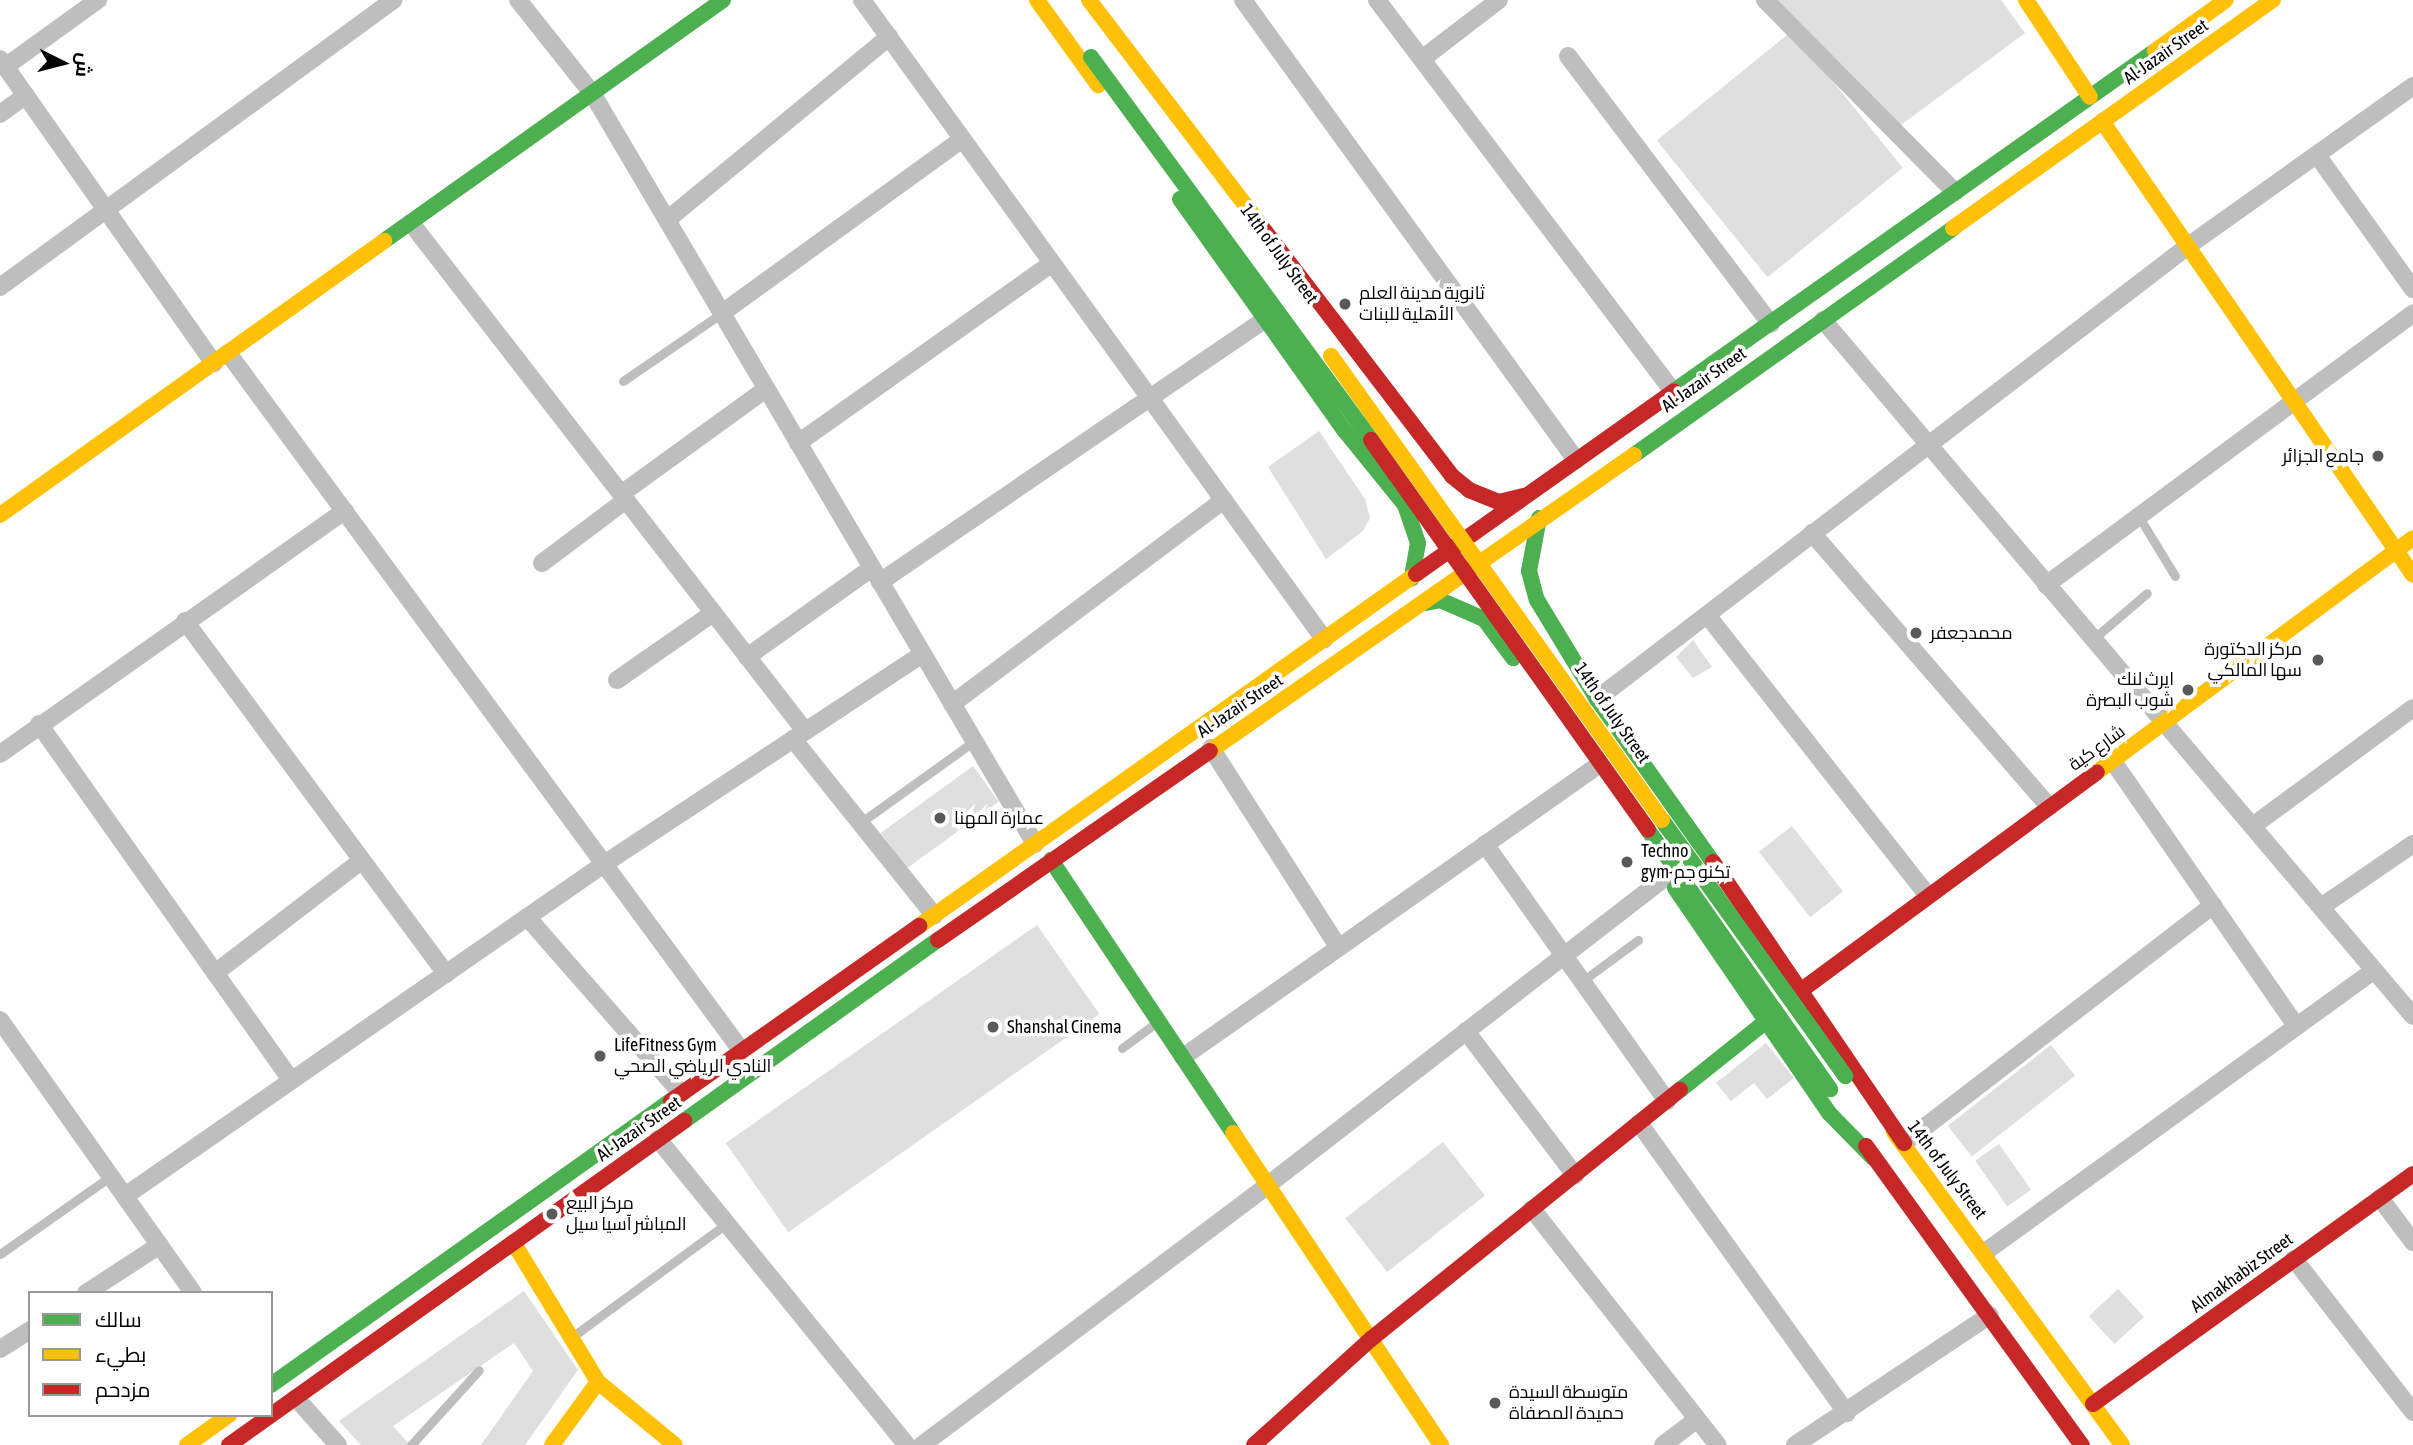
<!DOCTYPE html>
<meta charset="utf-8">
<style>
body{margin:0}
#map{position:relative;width:2413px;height:1445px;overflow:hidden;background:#fff;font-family:"Asap Condensed",Cairo,sans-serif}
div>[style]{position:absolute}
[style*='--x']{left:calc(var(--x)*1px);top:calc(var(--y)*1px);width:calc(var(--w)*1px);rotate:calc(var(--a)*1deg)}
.building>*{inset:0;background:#dfdfdf;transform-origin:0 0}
.lane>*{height:9px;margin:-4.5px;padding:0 4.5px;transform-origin:4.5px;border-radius:4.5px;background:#bebebe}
.street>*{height:18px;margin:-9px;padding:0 9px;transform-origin:9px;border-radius:9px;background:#bebebe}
.fast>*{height:16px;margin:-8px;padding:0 8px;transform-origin:8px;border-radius:8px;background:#4caf50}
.slow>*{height:16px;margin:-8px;padding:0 8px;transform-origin:8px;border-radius:8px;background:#ffc107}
.jam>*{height:16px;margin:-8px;padding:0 8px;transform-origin:8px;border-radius:8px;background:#c62828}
.fast-bridge>*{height:16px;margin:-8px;padding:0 8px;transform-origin:8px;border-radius:8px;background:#4caf50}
.slow-bridge>*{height:16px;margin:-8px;padding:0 8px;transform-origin:8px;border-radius:8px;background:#ffc107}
.jam-bridge>*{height:16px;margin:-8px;padding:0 8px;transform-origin:8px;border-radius:8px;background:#c62828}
.dots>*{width:19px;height:19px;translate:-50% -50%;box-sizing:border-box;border:4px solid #fff;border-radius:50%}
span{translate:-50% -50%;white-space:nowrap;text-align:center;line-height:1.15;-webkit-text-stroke:7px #fff;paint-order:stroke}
.street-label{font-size:18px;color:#000}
.poi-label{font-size:18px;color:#000}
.left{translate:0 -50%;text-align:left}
.right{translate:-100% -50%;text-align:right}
.legend{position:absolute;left:28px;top:1291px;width:245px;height:126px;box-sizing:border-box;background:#fff;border:2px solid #999;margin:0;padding:9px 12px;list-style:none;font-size:21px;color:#000}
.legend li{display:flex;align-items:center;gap:14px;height:35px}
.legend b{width:35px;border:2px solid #999}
.north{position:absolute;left:28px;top:28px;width:70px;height:70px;-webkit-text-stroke:5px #fff;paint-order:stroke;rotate:96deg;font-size:19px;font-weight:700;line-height:28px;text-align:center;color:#000}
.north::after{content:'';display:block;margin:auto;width:24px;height:32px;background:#000;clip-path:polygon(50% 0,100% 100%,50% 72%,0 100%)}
</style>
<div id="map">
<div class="building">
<i style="clip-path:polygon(1775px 0,2001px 0,2025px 33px,1901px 125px)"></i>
<i style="left:1792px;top:31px;width:176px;height:174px;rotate:51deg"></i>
<i style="clip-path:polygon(1319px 431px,1365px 499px,1370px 518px,1363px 531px,1326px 559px,1268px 467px)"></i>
<i style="clip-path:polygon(1693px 640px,1712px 667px,1693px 678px,1676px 657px)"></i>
<i style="left:973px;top:766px;width:44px;height:114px;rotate:54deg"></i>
<i style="left:1792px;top:826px;width:83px;height:42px;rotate:52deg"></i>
<i style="left:1037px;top:925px;width:109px;height:380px;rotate:55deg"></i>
<i style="clip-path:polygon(1766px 1043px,1794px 1078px,1767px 1099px,1754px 1083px,1731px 1101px,1716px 1083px)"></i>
<i style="left:2051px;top:1045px;width:39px;height:131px;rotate:52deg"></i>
<i style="left:1443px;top:1142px;width:68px;height:124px;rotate:52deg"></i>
<i style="left:1999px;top:1144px;width:56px;height:29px;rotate:55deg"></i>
<i style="left:2118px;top:1289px;width:38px;height:40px;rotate:47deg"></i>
<i style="clip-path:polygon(524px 1291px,578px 1370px,525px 1445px,481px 1445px,533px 1371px,514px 1343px,393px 1426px,410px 1445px,361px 1445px,339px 1421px)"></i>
</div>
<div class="lane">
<i style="--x:623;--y:381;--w:120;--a:-34.5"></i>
<i style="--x:2139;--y:517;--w:69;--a:58.6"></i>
<i style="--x:2092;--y:640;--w:72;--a:-40.5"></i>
<i style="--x:860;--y:823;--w:140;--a:-35.7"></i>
<i style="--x:1581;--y:982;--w:71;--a:-36.4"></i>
<i style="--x:1122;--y:1048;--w:44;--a:-36.6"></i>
<i style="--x:0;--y:1254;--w:136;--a:-35.1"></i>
<i style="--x:572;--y:1337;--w:192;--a:-36.3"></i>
<i style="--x:411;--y:1445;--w:101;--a:-47.8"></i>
</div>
<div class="street">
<i style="--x:518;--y:0;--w:119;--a:51.5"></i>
<i style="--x:592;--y:93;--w:872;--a:59.46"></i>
<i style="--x:862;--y:0;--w:789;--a:54.13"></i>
<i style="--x:1243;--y:0;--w:568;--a:54.1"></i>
<i style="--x:1377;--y:0;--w:490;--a:52.9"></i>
<i style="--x:1765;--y:0;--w:270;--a:45.3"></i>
<i style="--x:1568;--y:56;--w:336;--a:52.9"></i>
<i style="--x:0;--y:59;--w:372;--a:54.9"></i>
<i style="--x:1422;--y:59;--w:97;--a:-37.5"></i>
<i style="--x:5;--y:67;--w:115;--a:-35.8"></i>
<i style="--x:0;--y:114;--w:32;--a:-36"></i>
<i style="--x:2317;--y:155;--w:165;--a:54.4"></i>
<i style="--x:667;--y:220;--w:288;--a:-39.5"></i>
<i style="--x:411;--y:223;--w:643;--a:52.2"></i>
<i style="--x:0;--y:287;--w:487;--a:-36.1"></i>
<i style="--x:722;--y:313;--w:296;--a:-35.9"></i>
<i style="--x:1823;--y:320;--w:912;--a:49.71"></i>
<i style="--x:228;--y:353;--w:865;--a:53.65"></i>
<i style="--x:798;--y:443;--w:311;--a:-35.3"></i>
<i style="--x:621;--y:494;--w:179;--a:-35.9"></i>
<i style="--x:1812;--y:533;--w:362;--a:49.1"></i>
<i style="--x:542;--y:563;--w:105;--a:-36.9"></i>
<i style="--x:880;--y:582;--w:467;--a:-34.3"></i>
<i style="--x:2046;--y:585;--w:457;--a:-36.5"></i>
<i style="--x:1707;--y:615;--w:357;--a:51.8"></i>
<i style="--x:185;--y:621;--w:439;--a:53.5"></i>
<i style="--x:747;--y:657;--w:153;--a:-35.5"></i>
<i style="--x:617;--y:680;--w:117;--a:-34.9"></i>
<i style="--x:1597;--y:699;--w:745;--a:-37.47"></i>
<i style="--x:2188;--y:246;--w:276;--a:-35.4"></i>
<i style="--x:952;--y:704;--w:340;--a:-36.9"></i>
<i style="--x:39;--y:724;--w:435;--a:54.7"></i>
<i style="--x:793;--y:739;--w:226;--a:51.3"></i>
<i style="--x:1211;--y:748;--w:234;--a:57.4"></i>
<i style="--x:0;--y:754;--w:422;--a:-35.2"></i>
<i style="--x:2112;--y:760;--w:323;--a:55.3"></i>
<i style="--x:2254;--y:825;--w:197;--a:-36.3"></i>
<i style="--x:1485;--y:844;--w:315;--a:54.7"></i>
<i style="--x:2321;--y:907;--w:112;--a:-34.4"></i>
<i style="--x:527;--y:917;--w:234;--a:48.8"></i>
<i style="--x:215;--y:973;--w:185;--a:-37.5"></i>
<i style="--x:0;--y:1020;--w:334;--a:54.7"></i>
<i style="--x:1466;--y:1031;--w:181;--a:52.9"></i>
<i style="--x:1183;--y:1057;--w:501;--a:-35.09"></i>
<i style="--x:1639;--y:1123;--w:357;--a:54.4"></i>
<i style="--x:658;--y:1139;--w:395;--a:50.9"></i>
<i style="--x:1904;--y:1143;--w:390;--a:-37.6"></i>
<i style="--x:125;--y:1196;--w:583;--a:-34.73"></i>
<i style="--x:604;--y:864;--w:381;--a:-33.4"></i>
<i style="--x:2380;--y:1198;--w:55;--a:53.1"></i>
<i style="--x:1532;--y:1209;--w:300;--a:51.8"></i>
<i style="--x:1985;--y:1252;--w:480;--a:-35.9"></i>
<i style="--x:2294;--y:1259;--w:194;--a:52.1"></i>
<i style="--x:86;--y:1293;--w:88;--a:-33"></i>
<i style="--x:0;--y:1349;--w:36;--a:-32"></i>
<i style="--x:296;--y:1398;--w:63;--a:48.2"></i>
<i style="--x:922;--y:1445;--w:433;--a:-36.9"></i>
<i style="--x:1268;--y:1185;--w:505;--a:-37.76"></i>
<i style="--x:1663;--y:1445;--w:41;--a:-37.1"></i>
<i style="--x:1795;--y:1445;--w:234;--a:-33.7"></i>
</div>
<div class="fast">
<i style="--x:1180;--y:199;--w:285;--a:54.6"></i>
<i style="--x:1345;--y:431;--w:95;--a:51"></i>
<i style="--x:1405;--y:505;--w:40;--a:71.1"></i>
<i style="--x:1418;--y:543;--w:36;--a:100"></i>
<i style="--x:384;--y:241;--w:416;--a:-35.4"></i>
<i style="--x:1674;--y:391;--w:589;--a:-35.25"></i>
<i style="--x:1634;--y:455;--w:392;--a:-35.4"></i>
<i style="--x:1539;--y:518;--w:54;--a:100.7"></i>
<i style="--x:1529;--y:571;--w:30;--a:75"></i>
<i style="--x:1537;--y:600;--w:116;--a:58.8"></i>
<i style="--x:1597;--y:699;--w:200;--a:54.6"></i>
<i style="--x:1426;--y:603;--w:14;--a:-12"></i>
<i style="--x:1440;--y:600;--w:48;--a:23.4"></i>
<i style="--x:1484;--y:619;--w:49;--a:53.4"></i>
<i style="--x:1051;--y:860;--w:328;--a:56.3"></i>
<i style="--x:1675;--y:888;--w:273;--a:55.6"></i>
<i style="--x:1829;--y:1113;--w:63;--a:45.6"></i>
<i style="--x:1680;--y:1090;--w:107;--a:-38.6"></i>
<i style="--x:684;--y:1121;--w:312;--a:-35.5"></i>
<i style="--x:271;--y:1385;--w:491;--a:-35.4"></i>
</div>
<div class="slow">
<i style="--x:1037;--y:0;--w:105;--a:54.3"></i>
<i style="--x:1089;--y:0;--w:284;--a:52.7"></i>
<i style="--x:2026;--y:0;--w:116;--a:56.6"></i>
<i style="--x:2155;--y:51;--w:87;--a:-35.7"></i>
<i style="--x:2102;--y:121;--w:550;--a:55.59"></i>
<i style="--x:1953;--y:228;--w:393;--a:-35.5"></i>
<i style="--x:0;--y:515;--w:472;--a:-35.5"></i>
<i style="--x:1210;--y:751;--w:517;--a:-34.92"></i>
<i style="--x:2097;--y:772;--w:393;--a:-36.5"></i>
<i style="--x:919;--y:926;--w:609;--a:-35.31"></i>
<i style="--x:1894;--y:1132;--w:387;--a:53.9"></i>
<i style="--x:1233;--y:1133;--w:375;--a:56.3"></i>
<i style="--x:513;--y:1242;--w:164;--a:58.7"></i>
<i style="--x:598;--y:1382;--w:99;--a:39.3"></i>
<i style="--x:187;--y:1445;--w:52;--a:-35.5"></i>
<i style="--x:552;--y:1445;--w:78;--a:-53.9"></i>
</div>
<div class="jam">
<i style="--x:1261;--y:226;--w:315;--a:52.6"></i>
<i style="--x:1452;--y:476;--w:22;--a:39"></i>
<i style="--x:1469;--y:490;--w:32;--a:22"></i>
<i style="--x:1499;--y:502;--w:25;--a:-14"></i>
<i style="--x:1416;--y:574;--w:316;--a:-35.3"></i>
<i style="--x:1713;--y:862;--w:340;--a:55.8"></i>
<i style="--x:938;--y:940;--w:331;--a:-34.8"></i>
<i style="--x:1803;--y:989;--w:365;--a:-36.4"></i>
<i style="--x:671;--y:1101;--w:304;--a:-35.2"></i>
<i style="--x:1866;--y:1146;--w:369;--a:54.2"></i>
<i style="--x:2093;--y:1404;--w:394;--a:-35.7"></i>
<i style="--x:229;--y:1445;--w:559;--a:-35.45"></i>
<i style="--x:1254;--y:1445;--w:158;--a:-42.2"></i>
<i style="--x:1371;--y:1339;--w:397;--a:-38.9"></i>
</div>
<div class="fast-bridge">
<i style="--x:1091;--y:57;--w:474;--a:53.8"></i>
<i style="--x:1662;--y:820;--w:315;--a:54.4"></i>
<i style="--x:1648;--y:830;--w:317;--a:54.9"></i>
</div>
<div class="slow-bridge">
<i style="--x:1331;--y:356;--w:570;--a:54.5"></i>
</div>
<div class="jam-bridge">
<i style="--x:1371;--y:440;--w:478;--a:54.6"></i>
</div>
<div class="dots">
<i style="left:1345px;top:304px;background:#595959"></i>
<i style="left:2378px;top:456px;background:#595959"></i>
<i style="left:1916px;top:633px;background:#595959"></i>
<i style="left:2318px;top:660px;background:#595959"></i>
<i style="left:2188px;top:690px;background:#595959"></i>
<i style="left:940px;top:818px;background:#595959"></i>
<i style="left:1627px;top:862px;background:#595959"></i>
<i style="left:993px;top:1027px;background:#595959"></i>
<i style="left:600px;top:1056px;background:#595959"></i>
<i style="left:552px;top:1214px;background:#595959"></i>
<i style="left:1495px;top:1403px;background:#595959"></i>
</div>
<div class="street-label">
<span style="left:2166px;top:52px;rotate:-35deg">Al-Jazair Street</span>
<span style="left:1279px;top:254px;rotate:54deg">14th of July Street</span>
<span style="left:1704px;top:380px;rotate:-35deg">Al-Jazair Street</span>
<span style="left:1240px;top:706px;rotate:-34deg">Al-Jazair Street</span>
<span style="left:1612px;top:713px;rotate:55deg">14th of July Street</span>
<span style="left:2097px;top:748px;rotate:-36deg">شارع كية</span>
<span style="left:639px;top:1129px;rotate:-35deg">Al-Jazair Street</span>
<span style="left:1947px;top:1170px;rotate:53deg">14th of July Street</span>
<span style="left:2242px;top:1273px;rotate:-36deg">Almakhabiz Street</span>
</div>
<div class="poi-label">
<span class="left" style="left:1359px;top:304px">ثانوية مدينة العلم<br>الأهلية للبنات</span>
<span class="right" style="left:2364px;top:456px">جامع الجزائر</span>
<span class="left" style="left:1930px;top:633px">محمدجعفر</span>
<span class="right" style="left:2302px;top:660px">مركز الدكتورة<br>سها المالكي</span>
<span class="right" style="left:2174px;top:690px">ايرث لنك<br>شوب البصرة</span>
<span class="left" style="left:954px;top:818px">عمارة المهنا</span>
<span class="left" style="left:1641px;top:862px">Techno<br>gym-تكنو جم</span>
<span class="left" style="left:1007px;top:1027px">Shanshal Cinema</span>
<span class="left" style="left:614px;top:1056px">LifeFitness Gym<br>النادي الرياضي الصحي</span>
<span class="left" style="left:566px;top:1214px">مركز البيع<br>المباشر آسيا سيل</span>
<span class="left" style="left:1509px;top:1403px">متوسطة السيدة<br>حميدة المصفاة</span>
</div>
<ul class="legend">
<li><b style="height:9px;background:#4caf50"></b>سالك</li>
<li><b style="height:9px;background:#ffc107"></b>بطيء</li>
<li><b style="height:9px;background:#c62828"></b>مزدحم</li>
</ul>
<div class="north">ش</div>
</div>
